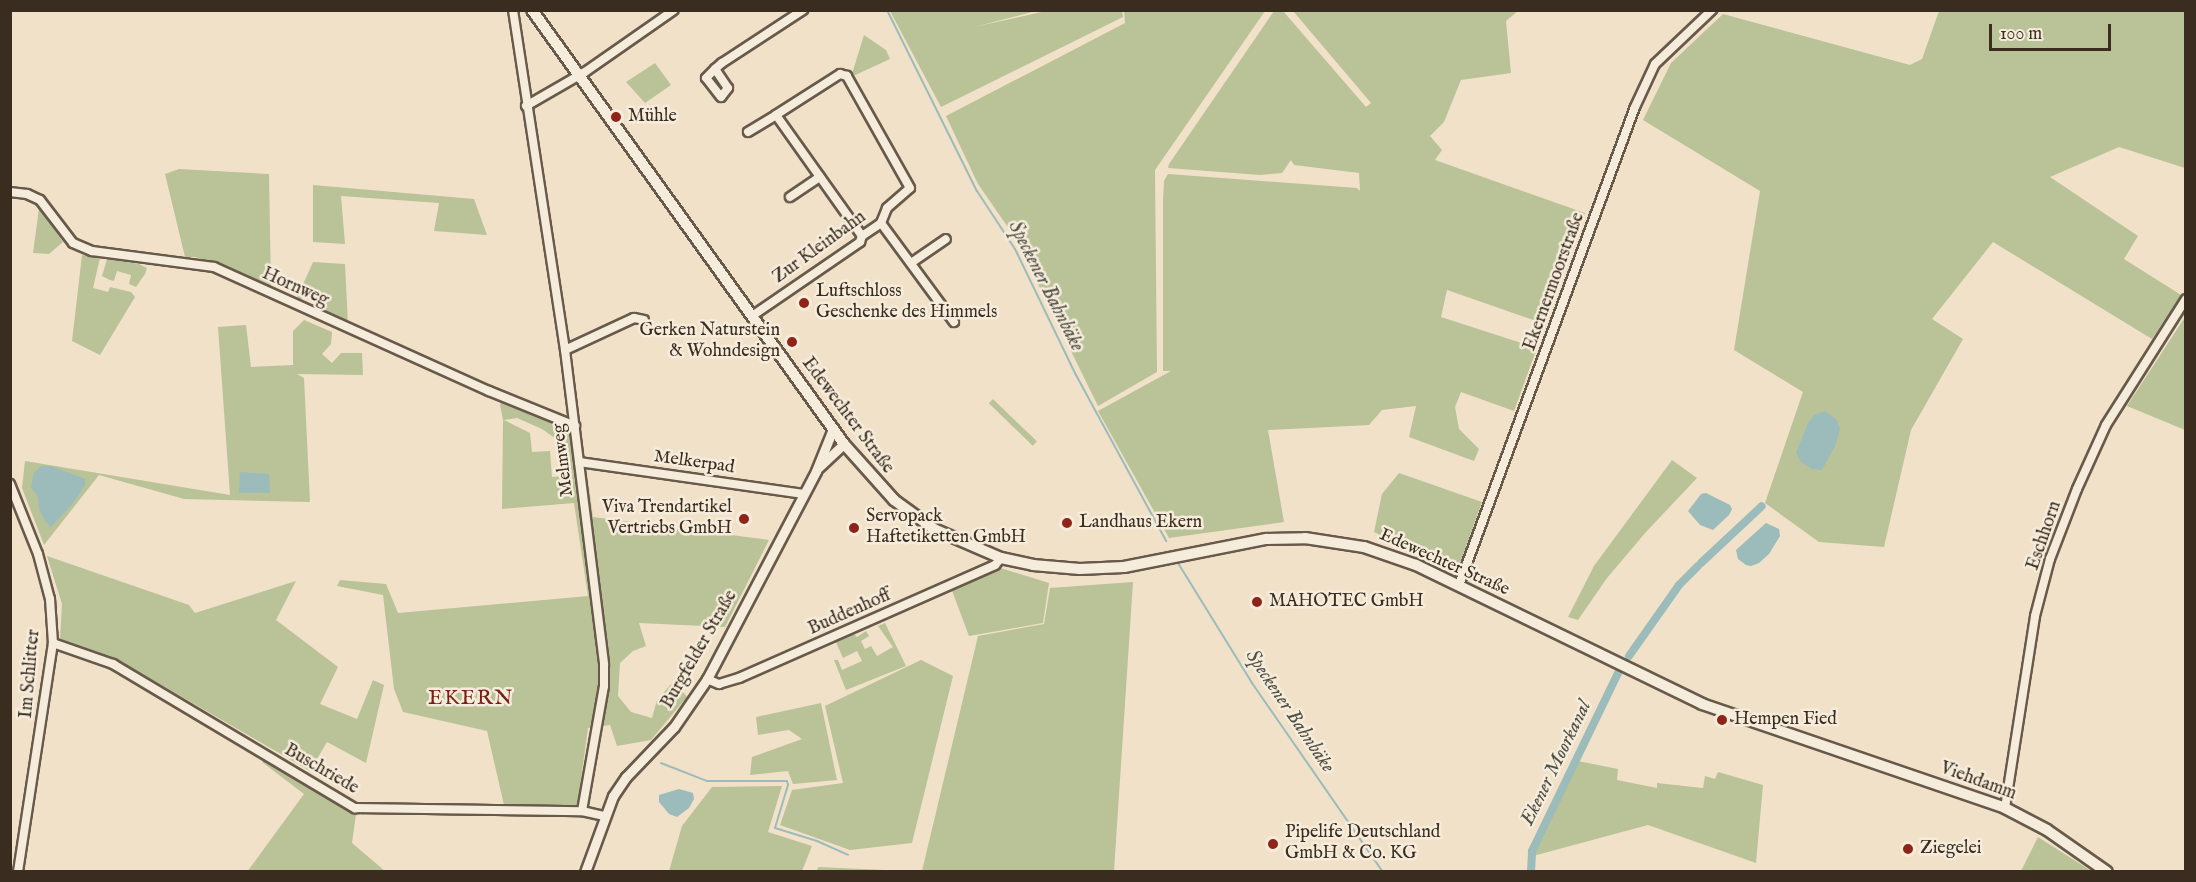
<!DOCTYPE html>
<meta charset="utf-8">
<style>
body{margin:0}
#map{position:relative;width:2196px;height:882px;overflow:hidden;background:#f1e1c9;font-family:"IM FELL English",serif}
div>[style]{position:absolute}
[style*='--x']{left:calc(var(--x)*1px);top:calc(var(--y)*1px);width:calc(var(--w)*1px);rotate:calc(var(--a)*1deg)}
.green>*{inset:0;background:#b9c397;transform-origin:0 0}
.water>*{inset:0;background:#9bbcba}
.stream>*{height:2px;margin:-1px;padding:0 1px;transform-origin:1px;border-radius:1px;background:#9bbcba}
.canal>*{height:8px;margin:-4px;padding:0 4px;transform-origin:4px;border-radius:4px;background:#9bbcba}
.roads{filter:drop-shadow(2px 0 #685a4a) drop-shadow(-2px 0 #685a4a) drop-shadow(0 2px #685a4a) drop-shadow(0 -2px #685a4a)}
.minor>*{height:8px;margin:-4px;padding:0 4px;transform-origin:4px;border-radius:4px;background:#f6ecdc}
.tertiary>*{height:9px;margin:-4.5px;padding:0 4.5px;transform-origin:4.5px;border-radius:4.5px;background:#f6ecdc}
.secondary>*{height:10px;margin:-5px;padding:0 5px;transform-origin:5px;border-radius:5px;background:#f6ecdc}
.dots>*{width:16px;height:16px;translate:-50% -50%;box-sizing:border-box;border:3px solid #f6ecdc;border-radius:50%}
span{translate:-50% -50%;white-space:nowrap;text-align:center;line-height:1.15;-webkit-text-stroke:5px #f6ecdc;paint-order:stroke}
.poi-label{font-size:18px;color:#3a2d1f}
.left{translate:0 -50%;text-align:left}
.right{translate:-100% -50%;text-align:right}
.street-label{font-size:18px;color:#3a2d1f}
.water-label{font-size:20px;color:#525146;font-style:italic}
.quarter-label{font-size:21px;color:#7a1f14;letter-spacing:1.5px}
.frame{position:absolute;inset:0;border:12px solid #3a2d1f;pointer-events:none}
.scale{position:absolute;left:1989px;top:24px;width:122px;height:27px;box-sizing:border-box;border:3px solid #3a2d1f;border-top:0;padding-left:8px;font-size:18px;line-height:21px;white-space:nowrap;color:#3a2d1f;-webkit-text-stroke:4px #f6ecdc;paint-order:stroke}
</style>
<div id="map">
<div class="green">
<i style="clip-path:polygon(890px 11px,1036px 11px,974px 27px,1046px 11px,1122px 11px,1123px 17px,941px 107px)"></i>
<i style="clip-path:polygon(1124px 11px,1265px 11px,1155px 170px,1157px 372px,1098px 406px,1016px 239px,978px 184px,946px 116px,1125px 23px)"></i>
<i style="clip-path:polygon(1274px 11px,1283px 11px,1366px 107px,1371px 103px,1293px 11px,1518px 11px,1506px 21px,1511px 73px,1461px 80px,1444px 122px,1430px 136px,1442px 150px,1435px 160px,1585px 213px,1545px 324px,1447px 290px,1441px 317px,1537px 348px,1514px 411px,1461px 392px,1455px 407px,1459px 429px,1479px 449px,1474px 461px,1409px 437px,1416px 406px,1382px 410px,1369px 425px,1268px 430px,1284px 522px,1169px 538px,1098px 411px,1171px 371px,1163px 371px,1163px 201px,1164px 181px,1168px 174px,1357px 188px,1360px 191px,1359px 173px,1294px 165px,1291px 160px,1282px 173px,1260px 175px,1168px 168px,1169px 164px)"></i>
<i style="clip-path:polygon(1939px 11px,2185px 11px,2185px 168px,2119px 147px,2050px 177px,2138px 236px,2124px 259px,2181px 295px,2152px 339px,1993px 242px,1932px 319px,1963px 339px,1911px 430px,1884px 547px,1819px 542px,1765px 503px,1803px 392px,1734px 350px,1760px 191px,1643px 120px,1671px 63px,1723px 14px,1910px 65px,1922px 59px)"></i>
<i style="clip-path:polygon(864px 35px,886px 50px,890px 59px,851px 77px)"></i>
<i style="clip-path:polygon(655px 63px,671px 85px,645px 103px,626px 82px)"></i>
<i style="clip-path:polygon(179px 169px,269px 174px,271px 286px,196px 257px,185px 257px,165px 174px)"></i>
<i style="clip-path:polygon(313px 185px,474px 199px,487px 235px,434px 231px,439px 203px,341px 196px,345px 244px,313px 242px)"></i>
<i style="clip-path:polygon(39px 208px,63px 242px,49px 254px,33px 253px)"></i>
<i style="clip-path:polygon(82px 255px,100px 258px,93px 288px,108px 292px,110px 287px,131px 292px,135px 297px,100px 355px,72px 341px)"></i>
<i style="clip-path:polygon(107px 259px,139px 264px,147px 268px,145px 274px,136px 287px,129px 284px,131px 275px,117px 271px,114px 281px,110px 280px,102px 276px)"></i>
<i style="clip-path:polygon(313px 262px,345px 264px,348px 324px,313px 306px,317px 293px,306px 289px,301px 300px,297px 298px)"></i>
<i style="clip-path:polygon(2185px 317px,2185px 430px,2127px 406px)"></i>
<i style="clip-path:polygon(304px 320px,332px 332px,331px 344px,322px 354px,332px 363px,341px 353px,362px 353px,363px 375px,297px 374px,304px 378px,310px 502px,184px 499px,99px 475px,44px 545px,22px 488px,25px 461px,230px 495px,218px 327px,246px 325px,251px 367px,293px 365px,293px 331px)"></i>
<i style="clip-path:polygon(evenodd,503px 397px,581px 430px,593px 517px,769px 540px,725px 627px,639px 623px,646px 646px,633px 651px,620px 663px,618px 696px,631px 712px,652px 718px,657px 700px,674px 681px,687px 697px,651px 740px,617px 746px,610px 725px,588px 728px,577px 808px,504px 805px,487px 731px,403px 712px,394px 689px,383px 595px,337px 586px,340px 580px,386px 584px,398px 613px,588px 596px,574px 503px,502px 509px,503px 420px,500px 405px,503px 397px,517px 418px,542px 429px,556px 439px,558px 456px,566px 456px,567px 476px,552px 477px,550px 451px,532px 452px,530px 433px,504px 420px,517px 418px)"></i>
<i style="left:993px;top:399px;width:61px;height:6px;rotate:44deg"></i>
<i style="clip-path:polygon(1672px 460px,1697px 478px,1646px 532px,1607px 578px,1578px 620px,1568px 617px,1594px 566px)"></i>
<i style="clip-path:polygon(1399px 473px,1482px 502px,1459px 566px,1455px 570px,1374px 532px,1382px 494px)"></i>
<i style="clip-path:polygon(47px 556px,189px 605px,195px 613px,296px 581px,276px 620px,338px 667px,320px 704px,357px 719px,373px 680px,384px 685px,366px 763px,327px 742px,310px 771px,120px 661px,60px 639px,62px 604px)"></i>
<i style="clip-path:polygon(997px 567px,1049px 583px,1043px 623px,969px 636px,951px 588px)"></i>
<i style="clip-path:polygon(1133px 582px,1114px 871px,922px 871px,978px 636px,1044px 624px,1050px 588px)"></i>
<i style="clip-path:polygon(885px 623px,906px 666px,846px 690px,834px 660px,838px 660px,842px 670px,862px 661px,857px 651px,843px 658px,835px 640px,852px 632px,857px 637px,866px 631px,869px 636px,861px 641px,865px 649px,871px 646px,877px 656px,893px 647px,878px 626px)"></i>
<i style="clip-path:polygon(921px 660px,953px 676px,912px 843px,850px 850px,780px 825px,792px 790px,843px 783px,825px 706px)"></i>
<i style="clip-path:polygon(821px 703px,837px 780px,793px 784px,788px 771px,750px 775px,752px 757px,802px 739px,789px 730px,758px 735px,756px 717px)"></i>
<i style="clip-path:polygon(268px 756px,355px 808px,364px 808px,364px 815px,356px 814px,352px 843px,385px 871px,247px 872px,304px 794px,262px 762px)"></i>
<i style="clip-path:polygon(1578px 761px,1618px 769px,1617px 780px,1657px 788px,1657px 783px,1703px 788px,1705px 776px,1715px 779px,1718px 772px,1763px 785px,1756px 863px,1648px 825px,1533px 856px)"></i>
<i style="clip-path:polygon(782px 786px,768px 832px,812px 846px,802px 871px,669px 871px,682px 826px,712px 787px)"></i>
<i style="clip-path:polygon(2038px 837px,2085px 867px,2091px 871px,2021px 871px)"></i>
<i style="clip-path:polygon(818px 867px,907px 871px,817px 871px)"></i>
</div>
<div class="water">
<i style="clip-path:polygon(1825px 411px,1837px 420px,1840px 429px,1836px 444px,1822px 470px,1812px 469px,1801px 462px,1796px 453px,1808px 423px,1814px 415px)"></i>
<i style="clip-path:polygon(41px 466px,51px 466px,85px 479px,85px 485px,73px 503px,51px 527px,46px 523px,39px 509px,38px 497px,31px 487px,34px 473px)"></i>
<i style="clip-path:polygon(240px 472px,269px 474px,270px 493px,239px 493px)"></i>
<i style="clip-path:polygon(1706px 493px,1730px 505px,1732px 509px,1729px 515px,1713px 530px,1700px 525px,1688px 511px,1701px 494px)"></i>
<i style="clip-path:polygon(1766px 523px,1779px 529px,1780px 536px,1769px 554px,1759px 563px,1751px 566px,1746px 565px,1738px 559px,1736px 550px)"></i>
<i style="clip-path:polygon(679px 789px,693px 793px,694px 799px,689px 808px,677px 817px,669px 814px,659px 802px,659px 795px)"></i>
</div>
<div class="stream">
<i style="--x:887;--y:10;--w:202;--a:63.6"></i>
<i style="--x:977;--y:191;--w:69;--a:56.8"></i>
<i style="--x:1015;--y:249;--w:140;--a:64.2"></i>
<i style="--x:1076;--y:375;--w:189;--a:61.5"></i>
<i style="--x:1178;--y:563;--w:141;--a:58.3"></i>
<i style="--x:1252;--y:683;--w:230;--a:55.3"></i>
<i style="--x:661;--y:763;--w:49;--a:21.4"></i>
<i style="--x:707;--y:781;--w:80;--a:0"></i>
<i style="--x:787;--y:781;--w:4;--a:76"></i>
<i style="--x:788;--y:785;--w:45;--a:106.8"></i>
<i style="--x:775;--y:828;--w:44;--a:17.2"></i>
<i style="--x:817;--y:841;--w:34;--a:24"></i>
</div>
<div class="canal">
<i style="--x:1701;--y:563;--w:83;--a:-43.1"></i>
<i style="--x:1629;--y:656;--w:87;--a:-54.8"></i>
<i style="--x:1679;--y:585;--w:27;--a:-45"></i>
<i style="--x:1531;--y:872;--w:21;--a:-87"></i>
<i style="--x:1532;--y:851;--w:200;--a:-64.2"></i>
</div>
<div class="roads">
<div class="minor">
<i style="--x:513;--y:10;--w:344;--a:81.3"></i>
<i style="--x:565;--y:350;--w:317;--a:82.9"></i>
<i style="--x:604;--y:665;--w:21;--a:90"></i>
<i style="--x:604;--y:686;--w:127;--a:100"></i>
<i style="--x:715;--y:69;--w:23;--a:56"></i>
<i style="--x:728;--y:88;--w:11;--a:128"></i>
<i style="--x:721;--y:97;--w:24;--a:-128"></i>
<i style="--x:706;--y:78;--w:13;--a:-45"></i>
<i style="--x:715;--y:69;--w:9;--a:-41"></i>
<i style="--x:722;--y:63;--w:97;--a:-33.2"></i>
<i style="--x:526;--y:106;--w:68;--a:-30"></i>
<i style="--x:585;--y:72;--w:108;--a:-34.9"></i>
<i style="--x:748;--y:132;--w:33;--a:-31"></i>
<i style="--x:10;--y:192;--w:17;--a:7"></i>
<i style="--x:27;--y:194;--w:14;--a:25"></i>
<i style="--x:40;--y:200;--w:54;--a:52.5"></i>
<i style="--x:73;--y:243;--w:21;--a:23"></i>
<i style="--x:92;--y:251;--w:123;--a:7.5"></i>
<i style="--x:214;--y:267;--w:302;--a:24.3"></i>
<i style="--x:489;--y:391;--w:93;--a:22.1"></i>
<i style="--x:790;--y:197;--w:36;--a:-34"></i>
<i style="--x:881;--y:223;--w:123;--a:53.6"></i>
<i style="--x:911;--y:263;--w:42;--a:-34.4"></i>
<i style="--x:752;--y:316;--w:131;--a:-34.4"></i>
<i style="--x:860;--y:242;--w:6;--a:-72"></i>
<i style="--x:862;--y:236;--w:23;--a:-34"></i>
<i style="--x:881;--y:223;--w:16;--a:-68"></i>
<i style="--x:887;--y:208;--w:30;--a:-41"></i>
<i style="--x:910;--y:188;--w:129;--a:-119.4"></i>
<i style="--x:847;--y:76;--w:7;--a:-164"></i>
<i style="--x:840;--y:74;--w:76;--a:147.4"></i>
<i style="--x:776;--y:115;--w:148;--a:54.6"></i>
<i style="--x:565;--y:350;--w:76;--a:-24.9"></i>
<i style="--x:634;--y:318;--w:10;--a:11"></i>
<i style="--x:579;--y:462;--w:227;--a:8.1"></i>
<i style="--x:10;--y:484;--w:75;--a:68.2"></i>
<i style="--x:38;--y:554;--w:47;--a:75.1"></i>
<i style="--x:50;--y:599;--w:44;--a:86.1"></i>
<i style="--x:53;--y:643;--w:232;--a:98.7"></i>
<i style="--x:1459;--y:585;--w:509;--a:-69.79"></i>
<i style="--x:1635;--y:107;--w:47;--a:-65.1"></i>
<i style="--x:1655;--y:64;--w:79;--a:-43.5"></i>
<i style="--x:53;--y:643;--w:64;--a:19.3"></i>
<i style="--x:113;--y:664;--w:282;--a:30.8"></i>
<i style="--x:355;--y:808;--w:227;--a:0.8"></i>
<i style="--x:582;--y:811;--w:22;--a:13"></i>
<i style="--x:707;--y:679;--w:13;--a:23"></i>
<i style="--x:719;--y:684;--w:21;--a:-17"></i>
<i style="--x:739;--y:678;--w:280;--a:-23.8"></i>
<i style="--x:995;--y:565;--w:9;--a:-49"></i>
<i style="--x:2005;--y:808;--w:194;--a:-81.1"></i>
<i style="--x:2035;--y:616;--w:59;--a:-75.3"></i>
<i style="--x:2050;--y:559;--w:75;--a:-68.9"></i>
<i style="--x:2077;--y:489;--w:70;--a:-65.6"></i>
<i style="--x:2106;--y:425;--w:149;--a:-57.6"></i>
</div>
<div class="tertiary">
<i style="--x:819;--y:467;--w:34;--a:-43"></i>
<i style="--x:585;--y:872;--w:81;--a:-69.8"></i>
<i style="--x:613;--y:796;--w:23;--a:-56"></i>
<i style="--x:626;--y:777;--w:69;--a:-46.2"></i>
<i style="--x:674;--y:727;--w:58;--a:-55.5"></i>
<i style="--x:707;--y:679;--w:235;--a:-62.3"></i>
<i style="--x:816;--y:471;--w:45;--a:-68"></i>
</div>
<div class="secondary">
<i style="--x:532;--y:10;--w:535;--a:54.29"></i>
<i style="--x:844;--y:444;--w:75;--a:48.2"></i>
<i style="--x:894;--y:500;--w:49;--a:35.9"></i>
<i style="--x:934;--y:529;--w:73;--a:23.4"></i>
<i style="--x:1001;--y:558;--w:33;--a:12"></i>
<i style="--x:1033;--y:565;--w:47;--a:4.9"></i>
<i style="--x:1080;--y:569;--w:44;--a:-2.6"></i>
<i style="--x:1124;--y:567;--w:145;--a:-11.2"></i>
<i style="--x:1266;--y:539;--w:39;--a:-1"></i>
<i style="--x:1305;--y:538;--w:60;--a:8.7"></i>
<i style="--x:1364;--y:547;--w:55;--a:19.1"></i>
<i style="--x:1416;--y:565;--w:318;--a:25.9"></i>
<i style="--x:1702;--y:704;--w:320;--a:18.9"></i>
<i style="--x:2005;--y:808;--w:47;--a:27.6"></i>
<i style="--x:2047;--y:830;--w:73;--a:35"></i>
</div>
</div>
<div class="dots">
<i style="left:616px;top:117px;background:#8f2418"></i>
<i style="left:804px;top:303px;background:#8f2418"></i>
<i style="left:792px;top:342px;background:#8f2418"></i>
<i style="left:744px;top:519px;background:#8f2418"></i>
<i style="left:1067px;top:523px;background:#8f2418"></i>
<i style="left:854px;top:528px;background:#8f2418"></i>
<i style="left:1257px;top:602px;background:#8f2418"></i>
<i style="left:1722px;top:720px;background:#8f2418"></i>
<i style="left:1273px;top:844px;background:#8f2418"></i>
<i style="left:1908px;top:849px;background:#8f2418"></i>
</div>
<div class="poi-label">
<span class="left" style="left:628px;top:117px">Mühle</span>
<span class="left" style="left:816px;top:303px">Luftschloss<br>Geschenke des Himmels</span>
<span class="right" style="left:780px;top:342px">Gerken Naturstein<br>&amp; Wohndesign</span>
<span class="right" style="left:732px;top:519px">Viva Trendartikel<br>Vertriebs GmbH</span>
<span class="left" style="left:866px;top:528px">Servopack<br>Haftetiketten GmbH</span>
<span class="left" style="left:1079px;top:523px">Landhaus Ekern</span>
<span class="left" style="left:1269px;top:602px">MAHOTEC GmbH</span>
<span class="left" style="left:1734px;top:720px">Hempen Fied</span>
<span class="left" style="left:1285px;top:844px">Pipelife Deutschland<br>GmbH &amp; Co. KG</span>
<span class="left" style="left:1920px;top:849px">Ziegelei</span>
</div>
<div class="street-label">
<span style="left:820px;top:248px;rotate:-36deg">Zur Kleinbahn</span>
<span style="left:1555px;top:282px;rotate:-70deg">Ekernermoorstraße</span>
<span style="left:295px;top:288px;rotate:24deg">Hornweg</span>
<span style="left:847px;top:416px;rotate:53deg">Edewechter Straße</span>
<span style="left:564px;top:460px;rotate:-97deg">Melmweg</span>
<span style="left:694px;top:463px;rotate:8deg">Melkerpad</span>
<span style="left:2045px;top:536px;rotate:-71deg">Eschhorn</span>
<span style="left:1444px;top:563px;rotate:24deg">Edewechter Straße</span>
<span style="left:850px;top:613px;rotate:-24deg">Buddenhoff</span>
<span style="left:700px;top:650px;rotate:-60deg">Burgfelder Straße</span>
<span style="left:31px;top:674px;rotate:-85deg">Im Schlitter</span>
<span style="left:321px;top:770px;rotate:30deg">Buschriede</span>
<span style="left:1978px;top:782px;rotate:20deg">Viehdamm</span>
</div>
<div class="water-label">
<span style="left:1046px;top:286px;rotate:63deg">Speckener Bahnbäke</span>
<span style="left:1290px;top:711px;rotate:56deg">Speckener Bahnbäke</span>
<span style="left:1556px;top:763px;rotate:-64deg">Ekener Moorkanal</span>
</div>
<div class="quarter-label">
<span style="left:471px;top:699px">EKERN</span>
</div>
<div class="frame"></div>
<div class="scale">100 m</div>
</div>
